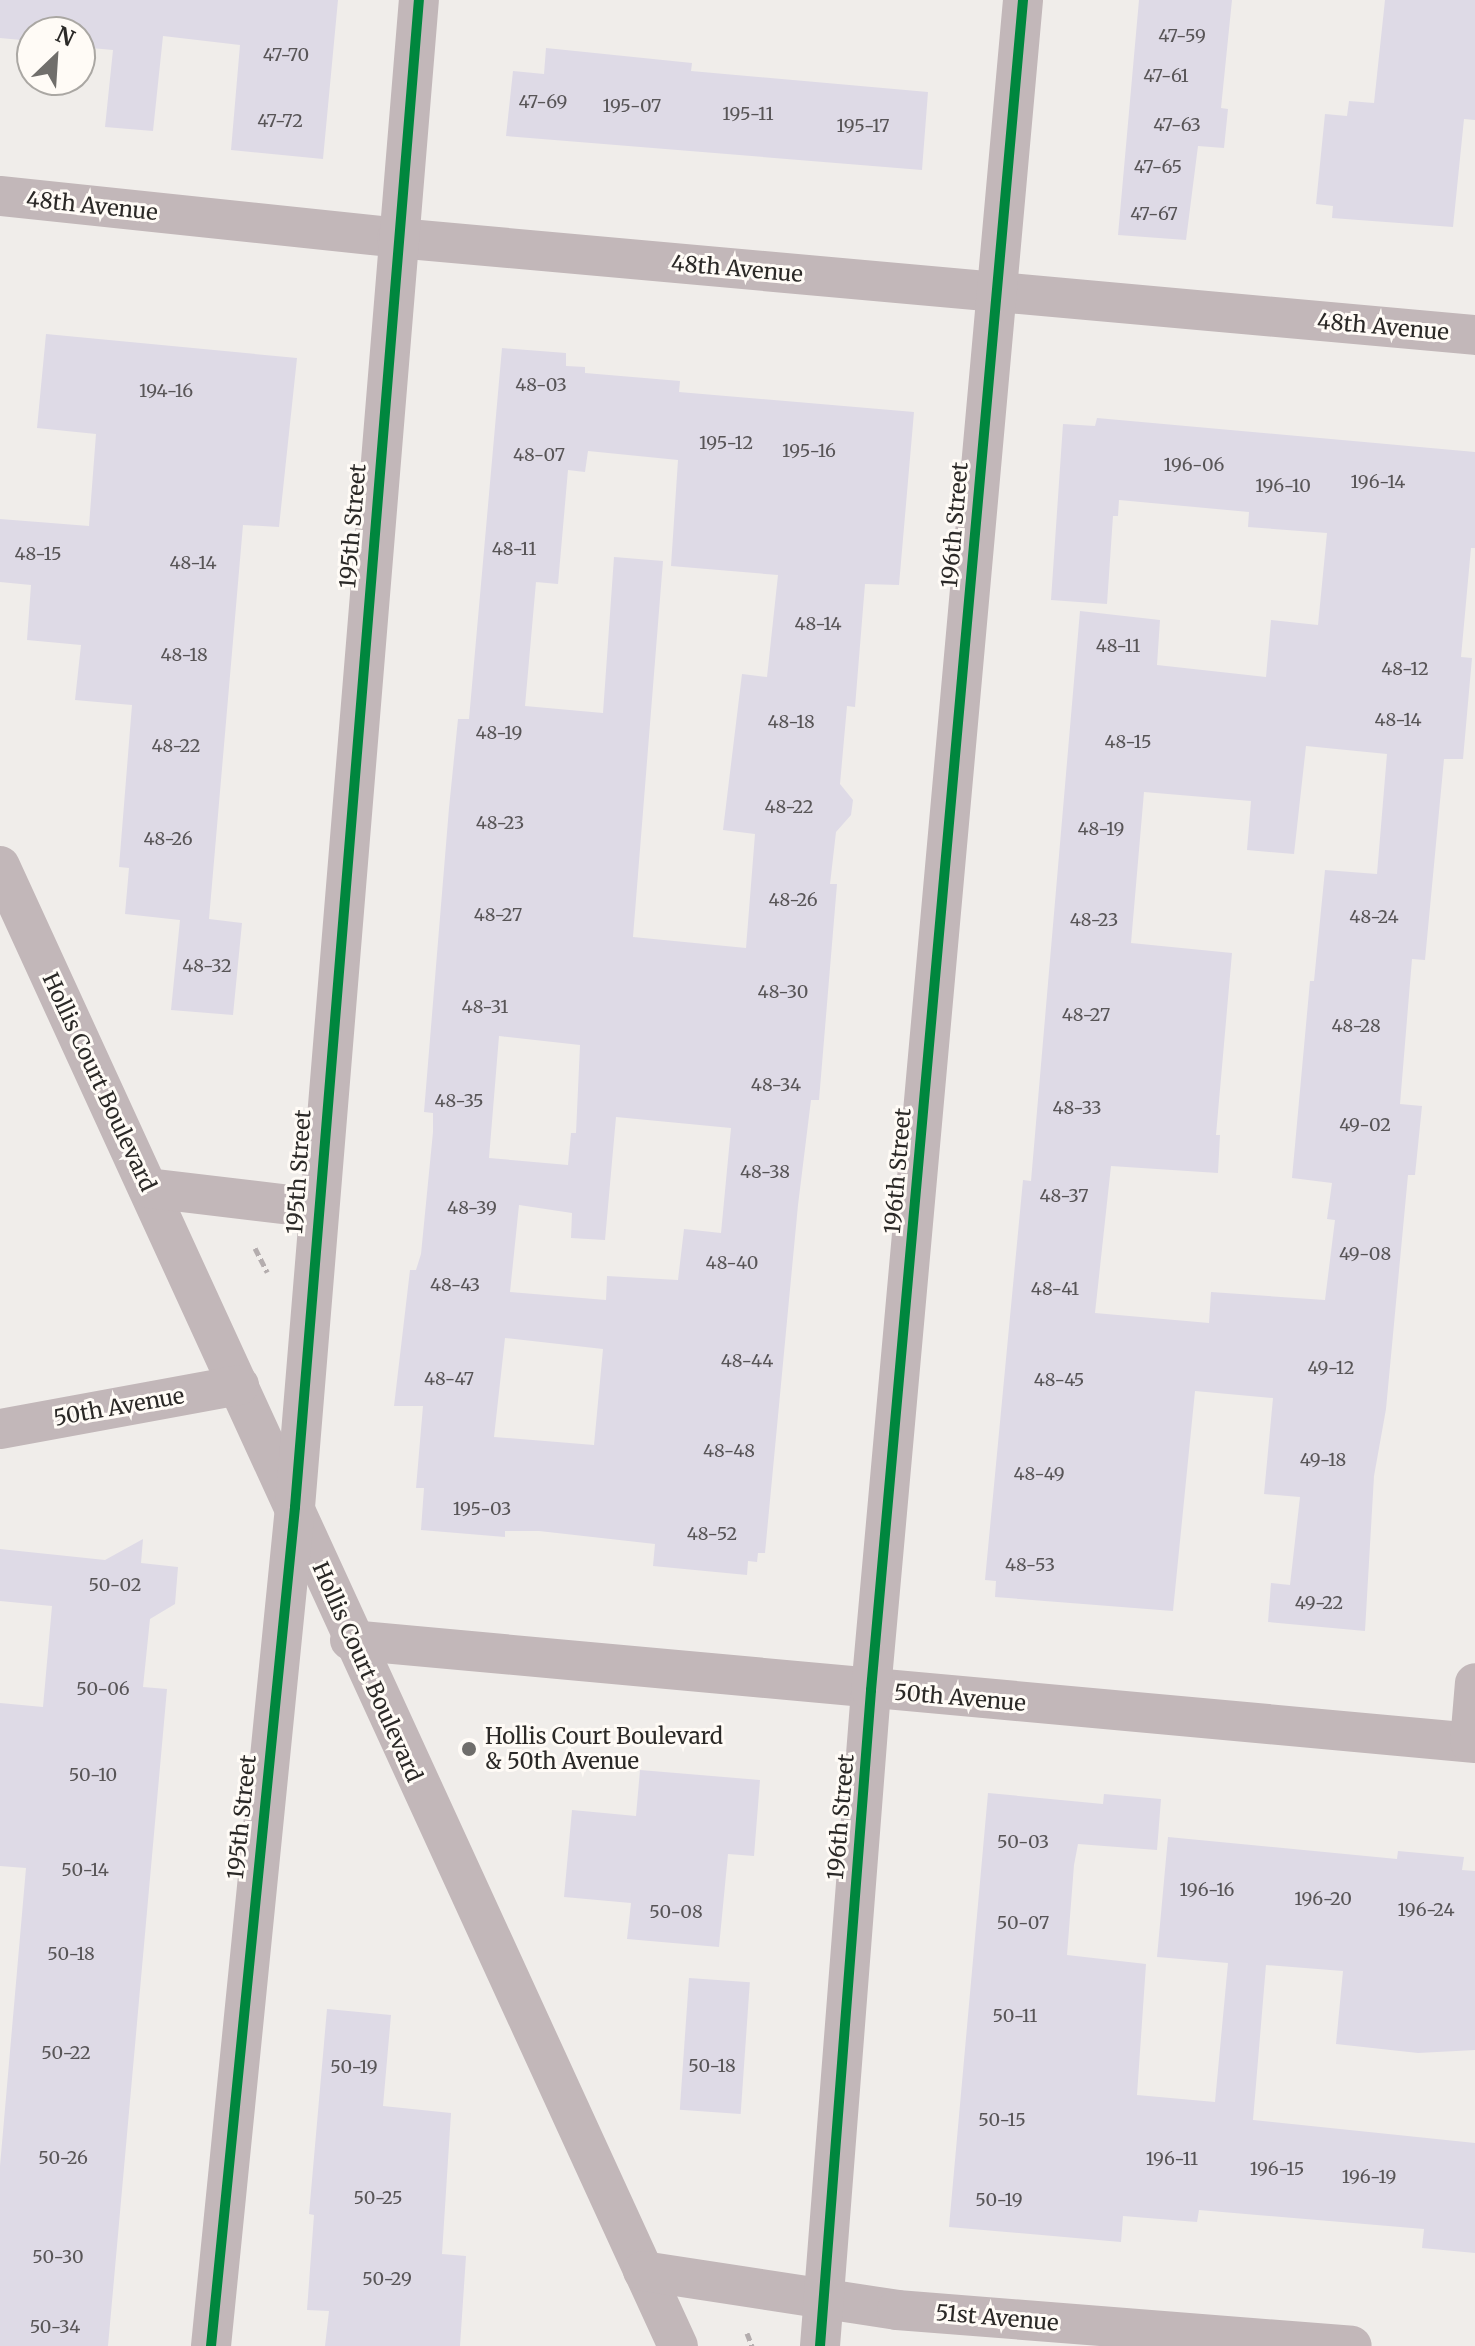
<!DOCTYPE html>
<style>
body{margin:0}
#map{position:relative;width:1475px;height:2346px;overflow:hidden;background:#f0edea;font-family:Merriweather,serif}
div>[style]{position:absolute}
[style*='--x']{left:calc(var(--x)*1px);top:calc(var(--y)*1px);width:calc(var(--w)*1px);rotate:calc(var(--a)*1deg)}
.building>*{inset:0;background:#dedae6;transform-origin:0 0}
.path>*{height:5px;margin-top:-2.5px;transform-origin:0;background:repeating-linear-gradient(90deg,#b4adae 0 8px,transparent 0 12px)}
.street>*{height:40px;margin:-20px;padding:0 20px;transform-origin:20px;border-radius:20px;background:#c2b7b9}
.cycleway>*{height:10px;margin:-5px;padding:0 5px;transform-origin:5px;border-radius:5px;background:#00873e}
.dots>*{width:22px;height:22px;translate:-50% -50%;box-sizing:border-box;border:4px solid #fffbf6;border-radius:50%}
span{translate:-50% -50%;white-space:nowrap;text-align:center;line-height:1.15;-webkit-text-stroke:6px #fffbf6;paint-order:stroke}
.number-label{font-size:18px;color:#585557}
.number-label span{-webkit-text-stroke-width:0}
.street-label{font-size:22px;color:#2b2927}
.poi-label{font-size:22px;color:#2b2927}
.left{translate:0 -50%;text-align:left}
.north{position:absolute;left:16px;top:16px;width:80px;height:80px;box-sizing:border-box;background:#fffbf6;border:2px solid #aaa7a3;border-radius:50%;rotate:25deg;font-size:22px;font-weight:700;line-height:32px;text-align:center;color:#2b2927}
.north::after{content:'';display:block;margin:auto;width:28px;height:36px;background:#706e6b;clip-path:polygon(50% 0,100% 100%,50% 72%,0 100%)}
</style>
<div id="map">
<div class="building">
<i style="clip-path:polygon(0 0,338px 0,323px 159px,231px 150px,240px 45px,163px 36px,153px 131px,105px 127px,113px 50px,80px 47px,80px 32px,32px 32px,32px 41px,0 38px)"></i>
<i style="clip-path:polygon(1139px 0,1232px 0,1221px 108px,1228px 109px,1224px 148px,1198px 146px,1186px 240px,1118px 235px)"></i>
<i style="clip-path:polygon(1385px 0,1475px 0,1475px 120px,1464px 119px,1453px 227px,1332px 218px,1333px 206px,1316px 204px,1325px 114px,1347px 116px,1349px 101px,1374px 103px)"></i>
<i style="clip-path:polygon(546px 48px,692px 63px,691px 71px,928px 92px,922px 170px,506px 136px,513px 71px,544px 74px)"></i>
<i style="clip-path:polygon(46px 334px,297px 358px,279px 527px,243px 525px,209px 919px,242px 923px,233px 1015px,171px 1010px,180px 920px,125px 914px,129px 868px,119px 867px,132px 705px,75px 700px,81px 645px,27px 640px,31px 585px,0 582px,0 519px,89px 526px,96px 434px,37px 428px)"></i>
<i style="clip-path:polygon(evenodd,502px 348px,566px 353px,566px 366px,585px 367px,585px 373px,680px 381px,679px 392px,914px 412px,899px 585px,865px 584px,855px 707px,847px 706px,840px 784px,853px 800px,851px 815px,836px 832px,830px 884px,837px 884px,819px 1100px,811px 1100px,798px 1205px,765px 1553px,758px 1553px,757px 1562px,748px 1561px,747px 1575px,653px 1566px,655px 1544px,539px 1531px,505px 1531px,505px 1537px,421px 1530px,424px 1488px,416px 1488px,423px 1406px,394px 1406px,410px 1270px,416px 1270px,421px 1254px,433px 1132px,433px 1113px,424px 1112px,449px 808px,458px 719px,469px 719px,502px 348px,588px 451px,678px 460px,671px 566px,778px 575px,767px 677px,742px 674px,723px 830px,755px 834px,746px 948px,633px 937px,663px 561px,614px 557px,603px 713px,525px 706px,536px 582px,558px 584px,568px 470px,585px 472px,588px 451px,502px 348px,499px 1036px,580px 1045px,576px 1133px,571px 1133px,568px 1165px,489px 1158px,499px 1036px,502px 348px,616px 1117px,731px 1128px,721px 1233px,684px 1229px,678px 1280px,607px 1276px,606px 1300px,510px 1292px,519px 1205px,572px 1213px,571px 1238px,605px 1240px,616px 1117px,502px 348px,505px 1338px,603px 1349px,594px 1445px,494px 1437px,505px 1338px)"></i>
<i style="clip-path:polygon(evenodd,1097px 418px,1475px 452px,1475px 548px,1471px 548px,1461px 657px,1472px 658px,1463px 759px,1444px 759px,1425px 960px,1412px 959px,1400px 1104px,1422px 1106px,1415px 1175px,1408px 1175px,1386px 1409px,1374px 1476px,1365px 1631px,1268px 1622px,1271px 1583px,1290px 1585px,1300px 1497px,1264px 1494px,1273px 1398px,1195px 1391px,1173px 1611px,995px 1597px,996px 1581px,985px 1580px,1023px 1180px,1031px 1181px,1080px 611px,1160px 620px,1157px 665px,1266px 677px,1271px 620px,1318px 625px,1327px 533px,1248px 527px,1249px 512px,1119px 500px,1118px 516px,1113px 516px,1107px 604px,1051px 600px,1063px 424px,1095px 426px,1097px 418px,1306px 746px,1387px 754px,1377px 874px,1325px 870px,1314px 981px,1310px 981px,1292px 1178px,1332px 1183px,1327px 1219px,1335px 1220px,1325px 1300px,1211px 1292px,1209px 1323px,1095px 1313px,1111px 1166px,1218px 1173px,1220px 1135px,1216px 1135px,1232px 953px,1131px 943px,1144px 792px,1251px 801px,1247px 850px,1294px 854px,1306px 746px)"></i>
<i style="clip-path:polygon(143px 1539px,141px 1563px,178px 1567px,175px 1604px,150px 1619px,143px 1687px,167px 1689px,108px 2346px,0 2346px,0 2166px,26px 1868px,0 1866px,0 1703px,43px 1707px,52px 1606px,0 1601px,0 1549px,105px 1560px)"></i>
<i style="clip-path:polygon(640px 1770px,760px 1780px,754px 1856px,728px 1854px,719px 1947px,627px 1939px,631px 1903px,564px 1897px,572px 1810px,636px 1816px)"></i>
<i style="clip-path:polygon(988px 1793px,1103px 1804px,1104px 1794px,1161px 1799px,1157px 1850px,1078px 1844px,1074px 1865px,1067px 1955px,1146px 1964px,1137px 2095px,1215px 2102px,1228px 1963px,1157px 1957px,1168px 1837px,1397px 1859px,1398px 1851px,1464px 1857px,1462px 1870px,1475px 1871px,1475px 2050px,1418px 2053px,1336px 2044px,1343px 1971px,1266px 1965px,1253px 2120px,1475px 2143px,1475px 2253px,1422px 2248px,1424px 2229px,1199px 2210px,1197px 2222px,1123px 2216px,1121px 2242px,949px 2227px)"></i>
<i style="left:689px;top:1978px;width:61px;height:132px;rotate:4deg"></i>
<i style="clip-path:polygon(327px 2009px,391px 2015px,383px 2106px,451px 2113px,442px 2254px,466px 2256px,460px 2346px,325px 2346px,329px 2311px,307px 2310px,314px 2215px,309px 2214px)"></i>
</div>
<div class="path">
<i style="--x:255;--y:1248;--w:27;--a:63"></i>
<i style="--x:747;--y:2333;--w:14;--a:69"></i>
</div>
<div class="street">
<i style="--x:0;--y:196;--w:399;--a:6"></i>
<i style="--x:397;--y:238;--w:1082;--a:5.14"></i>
<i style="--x:0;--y:866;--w:1628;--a:65.39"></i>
<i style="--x:148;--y:1188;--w:169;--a:6.8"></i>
<i style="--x:0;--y:1429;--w:243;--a:-10.4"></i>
<i style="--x:350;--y:1640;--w:1130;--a:5.23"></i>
<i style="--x:1470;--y:1742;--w:59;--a:-85.2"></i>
<i style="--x:643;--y:2271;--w:257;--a:8.7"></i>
<i style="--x:897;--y:2310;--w:456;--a:4.5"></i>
<i style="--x:211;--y:2346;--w:843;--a:-84.28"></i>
<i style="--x:295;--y:1507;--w:1512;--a:-85.3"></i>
<i style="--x:820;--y:2346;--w:658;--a:-85.55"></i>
<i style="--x:871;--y:1690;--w:1697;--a:-84.86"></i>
</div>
<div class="cycleway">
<i style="--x:211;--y:2346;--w:843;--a:-84.28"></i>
<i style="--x:295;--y:1507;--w:1512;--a:-85.3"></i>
<i style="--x:820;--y:2346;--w:658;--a:-85.55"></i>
<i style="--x:871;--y:1690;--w:1697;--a:-84.86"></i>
</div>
<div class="dots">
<i style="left:469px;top:1749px;background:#706e6b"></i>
</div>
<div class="number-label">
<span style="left:1182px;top:36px">47-59</span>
<span style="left:286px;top:55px">47-70</span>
<span style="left:1166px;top:76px">47-61</span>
<span style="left:543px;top:102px">47-69</span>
<span style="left:632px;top:106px">195-07</span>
<span style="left:748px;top:114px">195-11</span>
<span style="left:280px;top:121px">47-72</span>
<span style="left:1177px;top:125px">47-63</span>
<span style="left:863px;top:126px">195-17</span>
<span style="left:1158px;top:167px">47-65</span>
<span style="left:1154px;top:214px">47-67</span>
<span style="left:541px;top:385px">48-03</span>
<span style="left:166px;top:391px">194-16</span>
<span style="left:726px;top:443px">195-12</span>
<span style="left:809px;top:451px">195-16</span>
<span style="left:539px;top:455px">48-07</span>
<span style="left:1194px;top:465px">196-06</span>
<span style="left:1378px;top:482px">196-14</span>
<span style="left:1283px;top:486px">196-10</span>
<span style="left:514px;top:549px">48-11</span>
<span style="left:38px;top:554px">48-15</span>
<span style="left:193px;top:563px">48-14</span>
<span style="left:818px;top:624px">48-14</span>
<span style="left:1118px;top:646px">48-11</span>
<span style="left:184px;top:655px">48-18</span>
<span style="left:1405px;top:669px">48-12</span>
<span style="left:1398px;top:720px">48-14</span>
<span style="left:791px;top:722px">48-18</span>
<span style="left:499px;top:733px">48-19</span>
<span style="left:1128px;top:742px">48-15</span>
<span style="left:176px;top:746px">48-22</span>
<span style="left:789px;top:807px">48-22</span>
<span style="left:500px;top:823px">48-23</span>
<span style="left:1101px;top:829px">48-19</span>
<span style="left:168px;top:839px">48-26</span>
<span style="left:793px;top:900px">48-26</span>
<span style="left:498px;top:915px">48-27</span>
<span style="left:1374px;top:917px">48-24</span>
<span style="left:1094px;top:920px">48-23</span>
<span style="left:207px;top:966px">48-32</span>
<span style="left:783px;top:992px">48-30</span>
<span style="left:485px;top:1007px">48-31</span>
<span style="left:1086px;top:1015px">48-27</span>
<span style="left:1356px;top:1026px">48-28</span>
<span style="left:776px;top:1085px">48-34</span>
<span style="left:459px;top:1101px">48-35</span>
<span style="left:1077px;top:1108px">48-33</span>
<span style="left:1365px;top:1125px">49-02</span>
<span style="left:765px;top:1172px">48-38</span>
<span style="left:1064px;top:1196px">48-37</span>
<span style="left:472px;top:1208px">48-39</span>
<span style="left:1365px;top:1254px">49-08</span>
<span style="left:732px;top:1263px">48-40</span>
<span style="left:455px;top:1285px">48-43</span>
<span style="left:1055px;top:1289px">48-41</span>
<span style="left:747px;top:1361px">48-44</span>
<span style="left:1331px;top:1368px">49-12</span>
<span style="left:449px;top:1379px">48-47</span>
<span style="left:1059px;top:1380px">48-45</span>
<span style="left:729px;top:1451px">48-48</span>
<span style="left:1323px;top:1460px">49-18</span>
<span style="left:1039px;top:1474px">48-49</span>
<span style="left:482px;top:1509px">195-03</span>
<span style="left:712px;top:1534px">48-52</span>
<span style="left:1030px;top:1565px">48-53</span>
<span style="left:115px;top:1585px">50-02</span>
<span style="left:1319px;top:1603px">49-22</span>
<span style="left:103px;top:1689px">50-06</span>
<span style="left:93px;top:1775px">50-10</span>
<span style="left:1023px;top:1842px">50-03</span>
<span style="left:85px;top:1870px">50-14</span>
<span style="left:1207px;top:1890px">196-16</span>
<span style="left:1323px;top:1899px">196-20</span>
<span style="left:1426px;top:1910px">196-24</span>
<span style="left:676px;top:1912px">50-08</span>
<span style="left:1023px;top:1923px">50-07</span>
<span style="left:71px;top:1954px">50-18</span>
<span style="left:1015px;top:2016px">50-11</span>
<span style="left:66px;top:2053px">50-22</span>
<span style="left:712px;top:2066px">50-18</span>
<span style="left:354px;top:2067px">50-19</span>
<span style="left:1002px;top:2120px">50-15</span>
<span style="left:63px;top:2158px">50-26</span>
<span style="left:1172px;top:2159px">196-11</span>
<span style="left:1277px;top:2169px">196-15</span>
<span style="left:1369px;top:2177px">196-19</span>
<span style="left:378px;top:2198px">50-25</span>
<span style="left:999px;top:2200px">50-19</span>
<span style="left:58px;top:2257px">50-30</span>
<span style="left:387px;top:2279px">50-29</span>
<span style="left:55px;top:2327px">50-34</span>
</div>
<div class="street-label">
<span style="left:92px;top:206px;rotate:6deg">48th Avenue</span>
<span style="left:737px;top:269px;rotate:5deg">48th Avenue</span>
<span style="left:1383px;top:327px;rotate:5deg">48th Avenue</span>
<span style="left:955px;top:525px;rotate:-85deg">196th Street</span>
<span style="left:353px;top:526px;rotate:-85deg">195th Street</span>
<span style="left:99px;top:1082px;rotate:65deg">Hollis Court Boulevard</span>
<span style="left:898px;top:1171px;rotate:-85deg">196th Street</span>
<span style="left:299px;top:1172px;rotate:-86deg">195th Street</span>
<span style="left:119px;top:1407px;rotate:-10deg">50th Avenue</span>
<span style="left:367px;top:1672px;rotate:66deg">Hollis Court Boulevard</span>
<span style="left:960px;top:1698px;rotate:5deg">50th Avenue</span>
<span style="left:242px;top:1817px;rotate:-84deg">195th Street</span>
<span style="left:841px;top:1817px;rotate:-85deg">196th Street</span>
<span style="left:997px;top:2318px;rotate:5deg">51st Avenue</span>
</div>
<div class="poi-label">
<span class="left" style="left:485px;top:1749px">Hollis Court Boulevard<br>&amp; 50th Avenue</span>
</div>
<div class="north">N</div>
</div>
